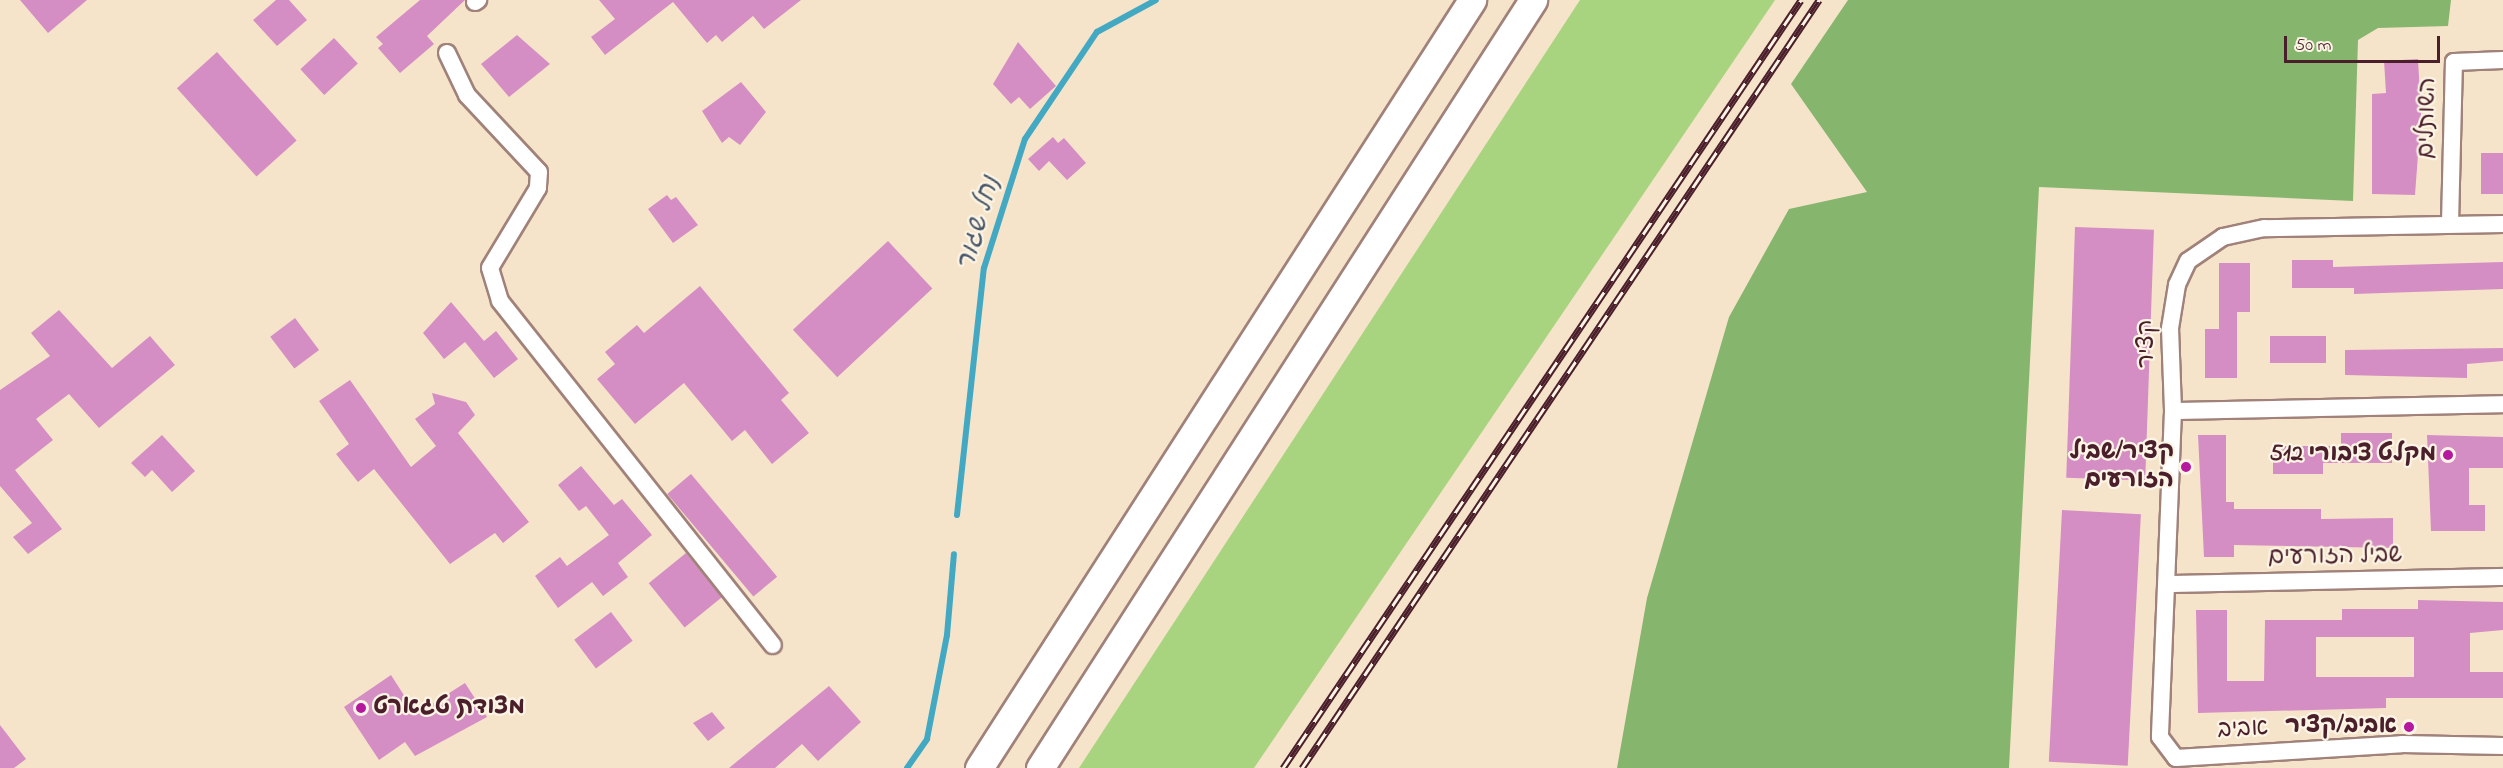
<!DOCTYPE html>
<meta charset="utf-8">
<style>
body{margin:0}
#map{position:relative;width:2503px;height:768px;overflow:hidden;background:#f6e4ca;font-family:"Indie Flower","Playpen Sans Hebrew",sans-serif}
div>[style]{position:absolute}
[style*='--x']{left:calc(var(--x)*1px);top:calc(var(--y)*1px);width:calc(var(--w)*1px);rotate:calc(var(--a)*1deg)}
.green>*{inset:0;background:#a8d37f}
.forest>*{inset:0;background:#86b56e}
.stream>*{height:6px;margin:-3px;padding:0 3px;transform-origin:3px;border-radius:3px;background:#43a9c3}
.building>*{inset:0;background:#d58ec4;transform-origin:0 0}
.roads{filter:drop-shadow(2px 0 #a0827a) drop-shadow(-2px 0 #a0827a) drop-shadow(0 2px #a0827a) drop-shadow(0 -2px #a0827a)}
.minor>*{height:16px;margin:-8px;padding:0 8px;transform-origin:8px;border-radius:8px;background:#fff}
.trunk>*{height:27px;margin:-13.5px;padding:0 13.5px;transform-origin:13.5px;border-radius:13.5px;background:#fff}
.rail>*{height:7px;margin-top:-3.5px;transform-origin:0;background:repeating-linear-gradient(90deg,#fcf5e5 0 14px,#4a1f2b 0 28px);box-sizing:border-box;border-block:2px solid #4a1f2b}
.dots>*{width:16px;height:16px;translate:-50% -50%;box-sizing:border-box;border:3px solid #fcf5e5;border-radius:50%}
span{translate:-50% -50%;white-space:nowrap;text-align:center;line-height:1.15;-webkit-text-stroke:4.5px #fcf5e5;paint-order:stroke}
.street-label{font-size:24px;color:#4a1f2b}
.poi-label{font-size:24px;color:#4a1f2b;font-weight:700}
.right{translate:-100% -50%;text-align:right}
.left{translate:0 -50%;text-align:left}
.water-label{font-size:26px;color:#475668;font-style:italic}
.scale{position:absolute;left:2284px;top:36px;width:156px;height:27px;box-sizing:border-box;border:3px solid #4a1f2b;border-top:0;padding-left:8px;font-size:18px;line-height:21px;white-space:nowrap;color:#4a1f2b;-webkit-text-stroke:4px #fcf5e5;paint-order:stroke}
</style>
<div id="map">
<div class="green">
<i style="clip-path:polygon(1580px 0,1775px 0,1254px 768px,1079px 768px)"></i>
</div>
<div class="forest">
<i style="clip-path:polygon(1848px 0,2451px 0,2448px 26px,2378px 28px,2358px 40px,2353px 201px,2039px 187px,2009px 768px,1617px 768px,1647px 598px,1729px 317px,1789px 209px,1867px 192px,1791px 84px)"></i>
</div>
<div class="stream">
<i style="--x:957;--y:515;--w:248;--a:-83.8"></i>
<i style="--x:984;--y:268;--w:135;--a:-72.4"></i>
<i style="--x:1025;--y:139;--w:129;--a:-56.1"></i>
<i style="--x:1097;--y:32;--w:67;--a:-28.5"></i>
<i style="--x:907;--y:768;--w:35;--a:-55"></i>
<i style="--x:927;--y:739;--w:106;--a:-79.1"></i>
<i style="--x:947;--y:635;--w:81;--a:-85.1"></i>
</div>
<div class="building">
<i style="clip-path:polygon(20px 0,87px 0,48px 33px)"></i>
<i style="clip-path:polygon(276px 0,289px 0,307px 20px,277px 46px,253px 20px)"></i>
<i style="clip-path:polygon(420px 0,465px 0,427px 36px,434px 44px,400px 73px,378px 48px,383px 44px,376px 37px)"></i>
<i style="clip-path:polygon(599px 0,801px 0,764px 29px,753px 16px,722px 42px,716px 35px,707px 43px,673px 2px,605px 55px,591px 37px,615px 19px)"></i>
<i style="clip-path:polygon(517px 35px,550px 64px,509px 97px,481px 64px)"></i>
<i style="left:334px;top:38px;width:35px;height:46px;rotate:47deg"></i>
<i style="clip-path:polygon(1018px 42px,1056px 86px,1030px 109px,1019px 97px,1011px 104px,993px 84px)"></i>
<i style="left:217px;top:52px;width:119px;height:54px;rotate:48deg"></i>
<i style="clip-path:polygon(2418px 59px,2421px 114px,2415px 195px,2372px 194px,2372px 94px,2386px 93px,2384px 61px)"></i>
<i style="clip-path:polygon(741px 82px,766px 112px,740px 145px,729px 137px,722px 143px,702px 111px)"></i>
<i style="clip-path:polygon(1053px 137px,1058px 143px,1064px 138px,1086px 163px,1067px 180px,1049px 161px,1039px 171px,1028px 159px)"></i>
<i style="left:2481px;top:153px;width:22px;height:41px"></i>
<i style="clip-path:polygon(667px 195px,671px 200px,676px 197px,698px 225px,673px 243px,648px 209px)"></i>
<i style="left:2075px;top:227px;width:79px;height:251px;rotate:2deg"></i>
<i style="left:888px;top:241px;width:65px;height:130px;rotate:47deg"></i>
<i style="clip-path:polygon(2292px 260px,2333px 260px,2333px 267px,2503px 262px,2503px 289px,2354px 294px,2354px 288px,2292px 288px)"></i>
<i style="clip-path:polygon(2219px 263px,2250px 263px,2250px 312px,2237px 312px,2237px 378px,2205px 378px,2205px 329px,2219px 329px)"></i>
<i style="clip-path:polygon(700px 286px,789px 393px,781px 400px,809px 433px,772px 464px,745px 430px,732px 441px,684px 383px,635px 424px,597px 379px,615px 364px,605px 352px,637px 325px,644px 333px)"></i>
<i style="clip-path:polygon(451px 302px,484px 341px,496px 331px,518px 359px,494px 378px,465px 342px,444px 359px,423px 333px)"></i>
<i style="clip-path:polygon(59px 310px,112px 368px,150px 336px,175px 365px,99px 428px,69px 394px,36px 419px,53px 440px,15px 470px,62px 529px,28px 554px,13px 537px,32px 523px,0 486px,0 390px,50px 356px,31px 333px)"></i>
<i style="left:295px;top:318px;width:40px;height:31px;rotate:53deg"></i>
<i style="left:2270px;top:336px;width:56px;height:27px"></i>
<i style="clip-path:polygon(2503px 348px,2503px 361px,2467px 364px,2467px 378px,2345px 375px,2345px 350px)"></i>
<i style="clip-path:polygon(350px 380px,411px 467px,436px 446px,415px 419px,435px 404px,432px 393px,466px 402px,475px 415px,458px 433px,529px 522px,503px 543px,495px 533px,450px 564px,374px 469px,358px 482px,336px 454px,349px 444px,319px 401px)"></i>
<i style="clip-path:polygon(2341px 433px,2392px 433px,2392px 463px,2323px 463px,2323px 474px,2273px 474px,2273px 446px,2341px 446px)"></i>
<i style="clip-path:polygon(162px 435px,195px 471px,172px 492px,152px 470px,145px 477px,131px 463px)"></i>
<i style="clip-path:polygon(2198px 435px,2226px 435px,2226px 502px,2234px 502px,2234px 509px,2321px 509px,2321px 519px,2393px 518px,2393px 548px,2234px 545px,2234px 557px,2204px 557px)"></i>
<i style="clip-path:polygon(2427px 435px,2503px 437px,2503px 468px,2469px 468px,2469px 505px,2485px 505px,2485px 531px,2431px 531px)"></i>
<i style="clip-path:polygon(581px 466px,614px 505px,622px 499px,652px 535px,618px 563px,628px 577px,603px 596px,592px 582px,558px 608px,535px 576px,560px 557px,567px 566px,609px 535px,586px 506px,579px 511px,558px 485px)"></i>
<i style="left:691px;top:474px;width:134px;height:31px;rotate:50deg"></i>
<i style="left:2062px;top:510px;width:79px;height:252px;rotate:3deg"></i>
<i style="left:686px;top:553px;width:57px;height:48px;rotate:51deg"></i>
<i style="clip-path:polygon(evenodd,2418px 600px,2503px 602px,2503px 630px,2470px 633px,2470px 672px,2503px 672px,2503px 698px,2386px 698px,2386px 708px,2198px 713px,2196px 610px,2227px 610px,2227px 681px,2264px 681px,2265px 620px,2342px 620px,2342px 609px,2418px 609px,2418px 600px,2316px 637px,2414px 637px,2414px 677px,2316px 677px,2316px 637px)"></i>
<i style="left:611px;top:612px;width:36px;height:46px;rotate:53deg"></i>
<i style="clip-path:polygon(391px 675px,416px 714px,465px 683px,487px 717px,415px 756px,405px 742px,379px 760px,344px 707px)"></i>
<i style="clip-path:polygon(829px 686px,861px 722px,818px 761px,802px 744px,775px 768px,729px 768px)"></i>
<i style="clip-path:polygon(712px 712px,725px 728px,708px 741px,693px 723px)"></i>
<i style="clip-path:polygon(0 725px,26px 759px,14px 768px,0 768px)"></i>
</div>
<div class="roads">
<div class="minor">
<i style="--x:475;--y:2;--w:4;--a:-34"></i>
<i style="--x:447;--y:53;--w:47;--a:64.5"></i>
<i style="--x:467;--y:95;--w:105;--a:46.9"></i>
<i style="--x:539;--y:172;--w:16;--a:94"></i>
<i style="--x:538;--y:188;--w:93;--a:121"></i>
<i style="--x:490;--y:268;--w:34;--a:73"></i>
<i style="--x:500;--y:301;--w:439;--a:51.6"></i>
<i style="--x:2450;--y:224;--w:162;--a:-88.6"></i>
<i style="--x:2454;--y:62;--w:49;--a:-2.3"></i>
<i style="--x:2503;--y:224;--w:239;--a:179"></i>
<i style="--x:2264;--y:228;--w:42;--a:167.6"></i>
<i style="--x:2223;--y:237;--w:42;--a:145.6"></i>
<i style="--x:2188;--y:261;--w:26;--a:115"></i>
<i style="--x:2177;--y:285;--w:44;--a:99.2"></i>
<i style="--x:2170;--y:328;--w:83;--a:87.9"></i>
<i style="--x:2173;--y:411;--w:326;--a:92.3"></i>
<i style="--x:2160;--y:737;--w:26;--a:53"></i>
<i style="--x:2176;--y:758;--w:226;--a:-3.5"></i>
<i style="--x:2402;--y:744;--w:101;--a:1.1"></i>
<i style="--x:2173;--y:411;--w:330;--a:-1.2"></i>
<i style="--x:2169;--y:584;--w:334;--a:-1.2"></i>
</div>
<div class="trunk">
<i style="--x:979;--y:768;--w:913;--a:-57.3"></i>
<i style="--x:1040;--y:768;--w:913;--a:-57.3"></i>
</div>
</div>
<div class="rail">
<i style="--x:1283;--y:768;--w:926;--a:-56"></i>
<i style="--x:1302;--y:768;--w:926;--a:-56.05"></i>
</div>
<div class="dots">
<i style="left:2448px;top:455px;background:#b5179e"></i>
<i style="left:2186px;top:467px;background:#b5179e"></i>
<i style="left:361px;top:708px;background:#b5179e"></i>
<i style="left:2409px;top:727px;background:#b5179e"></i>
</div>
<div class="street-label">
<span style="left:2428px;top:118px;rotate:-89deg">השותלים</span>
<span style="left:2148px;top:344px;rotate:-90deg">קציר</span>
<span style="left:2335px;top:557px;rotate:-1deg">שביל הזורעים</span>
<span style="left:2243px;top:730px;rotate:-3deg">אביב</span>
</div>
<div class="poi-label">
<span class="right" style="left:2174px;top:467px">קציר/שביל<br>הזורעים</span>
<span class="right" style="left:2436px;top:455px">מקלט ציבורי 512</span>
<span class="left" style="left:373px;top:708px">מצודת טגארט</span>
<span class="right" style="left:2397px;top:727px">אביב/קציר</span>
</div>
<div class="water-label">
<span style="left:980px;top:224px;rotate:-74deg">נחל שגור</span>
</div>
<div class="scale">50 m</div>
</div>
